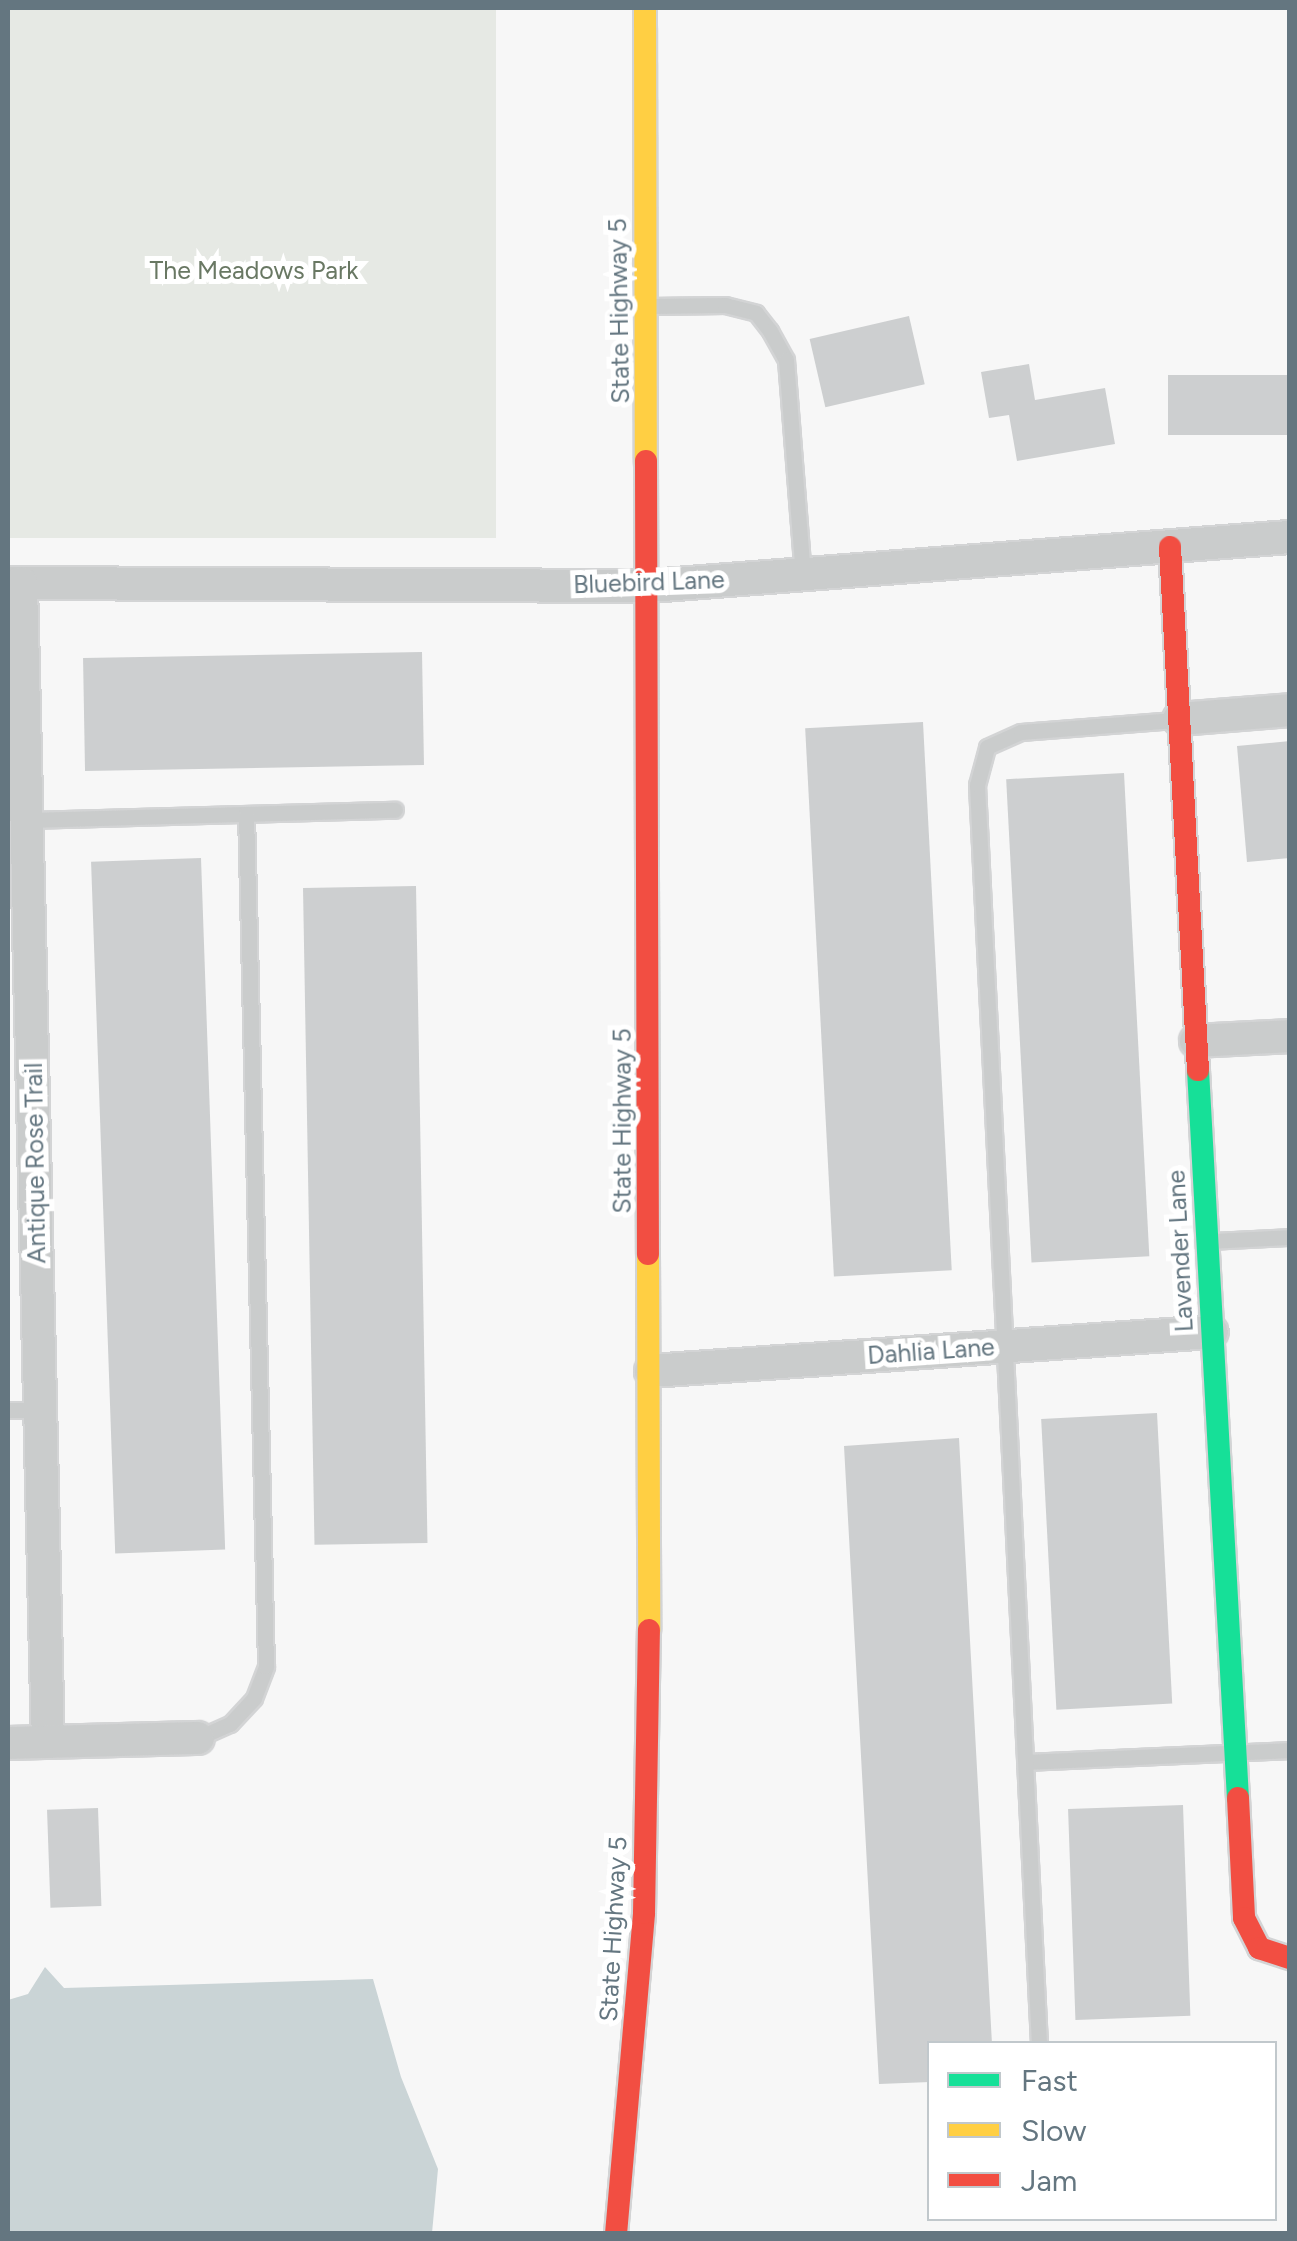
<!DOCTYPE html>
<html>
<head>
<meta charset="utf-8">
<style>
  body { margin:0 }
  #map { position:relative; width:1297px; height:2241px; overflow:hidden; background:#f7f7f7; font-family:Figtree,sans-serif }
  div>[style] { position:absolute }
  .green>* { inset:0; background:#e6e9e4; transform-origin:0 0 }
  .water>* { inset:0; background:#cad4d6 }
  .building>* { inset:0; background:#cdcfd0; transform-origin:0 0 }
  .roads { filter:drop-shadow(2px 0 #d3d4d5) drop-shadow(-2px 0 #d3d4d5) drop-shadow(0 2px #d3d4d5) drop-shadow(0 -2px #d3d4d5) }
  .lane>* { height:15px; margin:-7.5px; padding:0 7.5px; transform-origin:7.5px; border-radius:7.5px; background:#cacccc }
  .street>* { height:32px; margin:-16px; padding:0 16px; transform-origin:16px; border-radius:16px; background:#cacccc }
  .fast>* { height:22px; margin:-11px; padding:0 11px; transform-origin:11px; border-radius:11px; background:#16e098 }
  .slow>* { height:22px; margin:-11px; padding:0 11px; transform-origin:11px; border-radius:11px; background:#ffcf43 }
  .jam>* { height:22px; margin:-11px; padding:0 11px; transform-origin:11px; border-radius:11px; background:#f24e42 }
  span { translate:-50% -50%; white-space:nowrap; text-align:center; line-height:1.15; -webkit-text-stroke:10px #fff; paint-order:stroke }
  .park-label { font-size:25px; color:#697863 }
  .street-label { font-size:25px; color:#647680 }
  .frame { position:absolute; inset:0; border:10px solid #647680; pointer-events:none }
  .legend { position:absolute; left:927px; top:2041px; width:350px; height:180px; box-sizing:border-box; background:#fff; border:2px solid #c1c8cc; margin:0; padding:12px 18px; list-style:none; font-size:30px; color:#647680 }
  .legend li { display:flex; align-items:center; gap:20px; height:50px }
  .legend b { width:50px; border:2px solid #c1c8cc }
</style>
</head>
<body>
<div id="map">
  <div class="green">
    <div style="left:8px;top:8px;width:488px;height:530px"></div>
  </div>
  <div class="water">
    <div style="clip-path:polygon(45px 1967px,64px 1988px,373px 1979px,401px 2077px,438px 2169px,432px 2233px,8px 2233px,8px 2000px,28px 1994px)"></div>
  </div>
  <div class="building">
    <div style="left:909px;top:316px;width:70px;height:102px;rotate:77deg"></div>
    <div style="clip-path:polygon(1029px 364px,1035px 400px,1105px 388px,1115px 444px,1017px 461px,1009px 415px,989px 418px,981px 372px)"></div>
    <div style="left:1290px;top:375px;width:60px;height:122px;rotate:90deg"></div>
    <div style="left:422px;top:652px;width:113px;height:339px;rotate:89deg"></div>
    <div style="left:923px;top:722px;width:549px;height:118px;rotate:87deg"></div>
    <div style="clip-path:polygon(1290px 741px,1290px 858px,1247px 862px,1237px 746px)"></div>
    <div style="left:1124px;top:773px;width:484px;height:118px;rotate:87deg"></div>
    <div style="left:201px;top:858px;width:692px;height:110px;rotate:88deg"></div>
    <div style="left:416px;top:886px;width:657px;height:113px;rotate:89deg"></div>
    <div style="left:1157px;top:1413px;width:291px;height:116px;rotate:87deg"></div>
    <div style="clip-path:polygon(959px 1438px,992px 2044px,930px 2044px,930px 2082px,879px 2084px,844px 1446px)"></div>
    <div style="left:1183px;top:1805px;width:211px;height:115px;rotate:88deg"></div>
    <div style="left:98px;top:1808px;width:98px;height:51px;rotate:88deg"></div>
  </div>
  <div class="roads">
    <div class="lane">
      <div style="left:650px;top:306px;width:75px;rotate:-0.8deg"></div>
      <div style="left:725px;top:305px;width:32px;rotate:14deg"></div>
      <div style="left:756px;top:313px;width:23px;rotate:52deg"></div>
      <div style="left:770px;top:331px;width:33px;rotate:61deg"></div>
      <div style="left:786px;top:360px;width:215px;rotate:85.5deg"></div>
      <div style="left:27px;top:820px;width:368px;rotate:-1.6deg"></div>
      <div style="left:1211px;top:1241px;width:79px;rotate:-2.9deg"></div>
      <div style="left:8px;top:1410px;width:32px"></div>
      <div style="left:198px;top:1738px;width:35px;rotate:-24deg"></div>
      <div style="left:230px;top:1724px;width:35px;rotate:-47deg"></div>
      <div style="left:254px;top:1698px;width:34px;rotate:-69deg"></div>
      <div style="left:266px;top:1666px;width:852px;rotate:-91.34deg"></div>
      <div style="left:1027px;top:1762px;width:263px;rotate:-2.6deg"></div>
      <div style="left:1039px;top:2044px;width:1261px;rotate:-92.82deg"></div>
      <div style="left:977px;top:785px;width:39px;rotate:-75deg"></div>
      <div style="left:987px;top:747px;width:37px;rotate:-24deg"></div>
      <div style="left:1021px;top:732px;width:154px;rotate:-4.5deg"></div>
    </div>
    <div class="street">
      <div style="left:8px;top:583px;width:642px;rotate:0.27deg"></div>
      <div style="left:650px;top:586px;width:642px;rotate:-4.38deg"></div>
      <div style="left:21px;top:583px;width:1159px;rotate:88.67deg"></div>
      <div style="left:1179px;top:719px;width:111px;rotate:-4.6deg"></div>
      <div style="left:1196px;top:1041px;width:94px;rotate:-3deg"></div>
      <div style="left:651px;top:1371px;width:562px;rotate:-3.98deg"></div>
      <div style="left:8px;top:1743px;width:190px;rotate:-1.5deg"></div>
    </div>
    <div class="fast">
      <div style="left:1198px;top:1070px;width:729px;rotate:86.86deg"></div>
    </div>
    <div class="slow">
      <div style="left:645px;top:8px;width:453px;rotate:89.9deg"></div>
      <div style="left:648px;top:1254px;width:376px;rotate:89.8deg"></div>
    </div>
    <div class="jam">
      <div style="left:646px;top:461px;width:793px;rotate:89.86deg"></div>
      <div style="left:1170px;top:547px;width:524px;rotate:86.94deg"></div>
      <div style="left:1238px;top:1798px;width:120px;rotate:87.1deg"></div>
      <div style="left:1244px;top:1918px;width:34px;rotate:63deg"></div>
      <div style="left:1259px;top:1948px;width:33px;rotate:18deg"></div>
      <div style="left:616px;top:2234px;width:322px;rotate:-85deg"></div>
      <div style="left:644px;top:1913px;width:283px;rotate:-89deg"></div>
    </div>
  </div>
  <div class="park-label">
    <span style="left:254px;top:270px">The Meadows Park</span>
  </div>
  <div class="street-label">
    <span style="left:619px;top:311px;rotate:-91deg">State Highway 5</span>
    <span style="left:649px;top:582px;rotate:-2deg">Bluebird Lane</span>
    <span style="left:622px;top:1121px;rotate:-90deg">State Highway 5</span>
    <span style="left:35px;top:1163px;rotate:-91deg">Antique Rose Trail</span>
    <span style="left:1180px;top:1251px;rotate:-93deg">Lavender Lane</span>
    <span style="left:931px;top:1351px;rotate:-4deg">Dahlia Lane</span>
    <span style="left:613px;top:1929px;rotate:-87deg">State Highway 5</span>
  </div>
  <div class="frame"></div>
  <ul class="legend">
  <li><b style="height:12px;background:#16e098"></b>Fast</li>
  <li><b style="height:12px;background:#ffcf43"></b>Slow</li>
  <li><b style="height:12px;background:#f24e42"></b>Jam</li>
  </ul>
</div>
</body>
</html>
